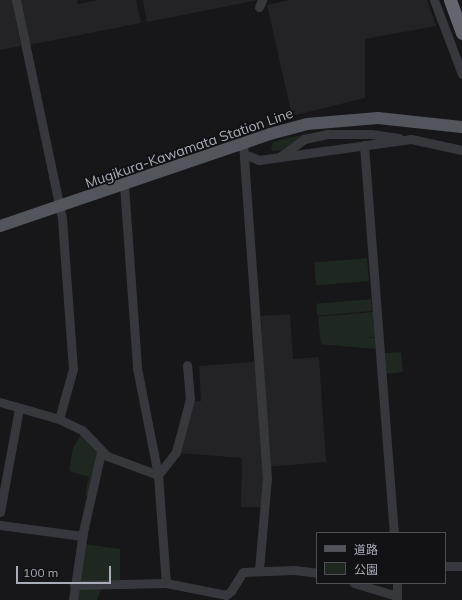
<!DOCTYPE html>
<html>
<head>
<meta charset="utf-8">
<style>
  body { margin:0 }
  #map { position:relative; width:462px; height:600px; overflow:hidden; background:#171619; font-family:Mulish,"Noto Sans JP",sans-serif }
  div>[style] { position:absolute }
  .built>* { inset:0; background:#232226 }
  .green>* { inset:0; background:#1e2720; transform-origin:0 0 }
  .minor>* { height:9px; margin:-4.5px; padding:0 4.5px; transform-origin:4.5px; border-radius:4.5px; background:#37383e }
  .major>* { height:12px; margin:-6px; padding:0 6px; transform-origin:6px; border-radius:6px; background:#53555d }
  .highway>* { height:13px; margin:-6.5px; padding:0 6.5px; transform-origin:6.5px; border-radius:6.5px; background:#63666f }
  span { translate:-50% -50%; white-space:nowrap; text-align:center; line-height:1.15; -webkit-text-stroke:3.5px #121114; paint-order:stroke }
  .street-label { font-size:14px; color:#a8adb9 }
  .legend { position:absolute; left:316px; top:532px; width:130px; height:52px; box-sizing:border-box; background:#121114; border:1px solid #4e4f56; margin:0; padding:5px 7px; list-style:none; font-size:12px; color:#a8adb9 }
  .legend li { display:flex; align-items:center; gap:8px; height:20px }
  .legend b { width:20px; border:1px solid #4e4f56 }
  .scale { position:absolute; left:16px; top:566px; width:95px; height:18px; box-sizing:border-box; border:2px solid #a8adb9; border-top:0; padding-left:5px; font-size:12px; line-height:14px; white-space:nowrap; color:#a8adb9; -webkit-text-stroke:3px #121114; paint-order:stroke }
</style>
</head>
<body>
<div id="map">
  <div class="built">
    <div style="clip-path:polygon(0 0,12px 0,21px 46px,0 50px)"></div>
    <div style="clip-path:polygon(19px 0,77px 0,78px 4px,99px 0,136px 0,141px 23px,29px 45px)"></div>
    <div style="clip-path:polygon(143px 0,258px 0,147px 22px)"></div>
    <div style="clip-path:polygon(290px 0,427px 0,436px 26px,365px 39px,365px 98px,292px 116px,267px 5px)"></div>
    <div style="clip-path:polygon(290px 314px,293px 359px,319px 357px,326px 462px,265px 467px,262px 507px,241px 507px,242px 458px,179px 453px,191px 402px,201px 401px,199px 366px,263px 361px,261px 316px)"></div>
  </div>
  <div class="green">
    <div style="clip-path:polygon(309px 133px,282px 150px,272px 151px,271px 149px,273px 142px)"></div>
    <div style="left:367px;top:258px;width:23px;height:53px;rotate:85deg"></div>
    <div style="left:371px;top:299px;width:12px;height:55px;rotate:85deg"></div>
    <div style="left:373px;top:312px;width:25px;height:55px;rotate:85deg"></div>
    <div style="left:376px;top:338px;width:11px;height:54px;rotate:95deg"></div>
    <div style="clip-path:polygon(401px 352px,403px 372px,384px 374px,385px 353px)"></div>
    <div style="clip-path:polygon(81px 434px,99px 454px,89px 496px,85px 495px,89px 477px,69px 471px,73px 448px)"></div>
    <div style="clip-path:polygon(84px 544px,120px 549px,120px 580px,81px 582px,78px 579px)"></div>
    <div style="clip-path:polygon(102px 587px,97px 600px,77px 600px,78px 588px)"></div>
  </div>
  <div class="minor">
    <div style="left:16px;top:0;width:224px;rotate:78.1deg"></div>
    <div style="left:62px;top:219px;width:150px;rotate:85.8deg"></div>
    <div style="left:73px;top:369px;width:52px;rotate:105.6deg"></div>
    <div style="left:434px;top:0;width:79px;rotate:69.3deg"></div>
    <div style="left:259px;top:7px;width:8px;rotate:-67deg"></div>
    <div style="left:243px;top:144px;width:335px;rotate:85.9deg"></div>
    <div style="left:267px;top:478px;width:92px;rotate:95deg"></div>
    <div style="left:364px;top:145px;width:389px;rotate:85.6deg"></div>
    <div style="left:244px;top:154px;width:16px;rotate:22deg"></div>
    <div style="left:259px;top:160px;width:153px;rotate:-7.9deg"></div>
    <div style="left:411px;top:139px;width:52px;rotate:12.2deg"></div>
    <div style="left:281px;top:156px;width:29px;rotate:-36deg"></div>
    <div style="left:304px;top:139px;width:24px;rotate:-12deg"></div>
    <div style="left:327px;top:134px;width:44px"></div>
    <div style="left:371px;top:134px;width:28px;rotate:8deg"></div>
    <div style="left:124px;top:185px;width:183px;rotate:85.9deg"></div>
    <div style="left:137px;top:368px;width:109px;rotate:78.9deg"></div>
    <div style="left:158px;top:475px;width:108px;rotate:85.8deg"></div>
    <div style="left:0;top:402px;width:61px;rotate:16.1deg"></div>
    <div style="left:59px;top:419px;width:25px;rotate:26deg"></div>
    <div style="left:82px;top:430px;width:36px;rotate:46deg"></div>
    <div style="left:107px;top:456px;width:54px;rotate:20.4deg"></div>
    <div style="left:158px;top:475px;width:29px;rotate:-52deg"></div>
    <div style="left:176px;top:452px;width:55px;rotate:-75.2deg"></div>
    <div style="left:190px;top:399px;width:34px;rotate:-95deg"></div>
    <div style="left:0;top:512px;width:106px;rotate:-79.6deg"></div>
    <div style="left:0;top:525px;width:83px;rotate:7.6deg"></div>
    <div style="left:445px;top:566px;width:17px"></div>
    <div style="left:354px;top:583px;width:45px;rotate:16.8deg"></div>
    <div style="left:74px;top:585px;width:92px;rotate:-1.2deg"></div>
    <div style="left:166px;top:583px;width:61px;rotate:11.3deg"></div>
    <div style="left:226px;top:595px;width:6px;rotate:-39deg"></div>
    <div style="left:231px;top:591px;width:22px;rotate:-58deg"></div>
    <div style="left:243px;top:572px;width:51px;rotate:-2.2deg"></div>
    <div style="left:294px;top:570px;width:23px;rotate:7deg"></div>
    <div style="left:73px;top:600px;width:69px;rotate:-81.6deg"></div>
    <div style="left:83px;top:532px;width:82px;rotate:-77.3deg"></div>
    <div style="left:397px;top:600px;width:17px;rotate:-90deg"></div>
  </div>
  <div class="major">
    <div style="left:0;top:226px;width:285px;rotate:-18.8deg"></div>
    <div style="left:270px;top:134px;width:38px;rotate:-15deg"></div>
    <div style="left:307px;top:124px;width:71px;rotate:-4.8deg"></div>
    <div style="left:378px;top:118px;width:84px;rotate:6.1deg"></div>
  </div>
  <div class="highway">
    <div style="left:450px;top:0;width:35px;rotate:70deg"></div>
  </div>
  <div class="street-label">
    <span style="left:189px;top:148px;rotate:-19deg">Mugikura-Kawamata Station Line</span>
  </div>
  <ul class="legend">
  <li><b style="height:5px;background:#53555d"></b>道路</li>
  <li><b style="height:11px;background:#1e2720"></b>公園</li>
  </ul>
  <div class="scale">100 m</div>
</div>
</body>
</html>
